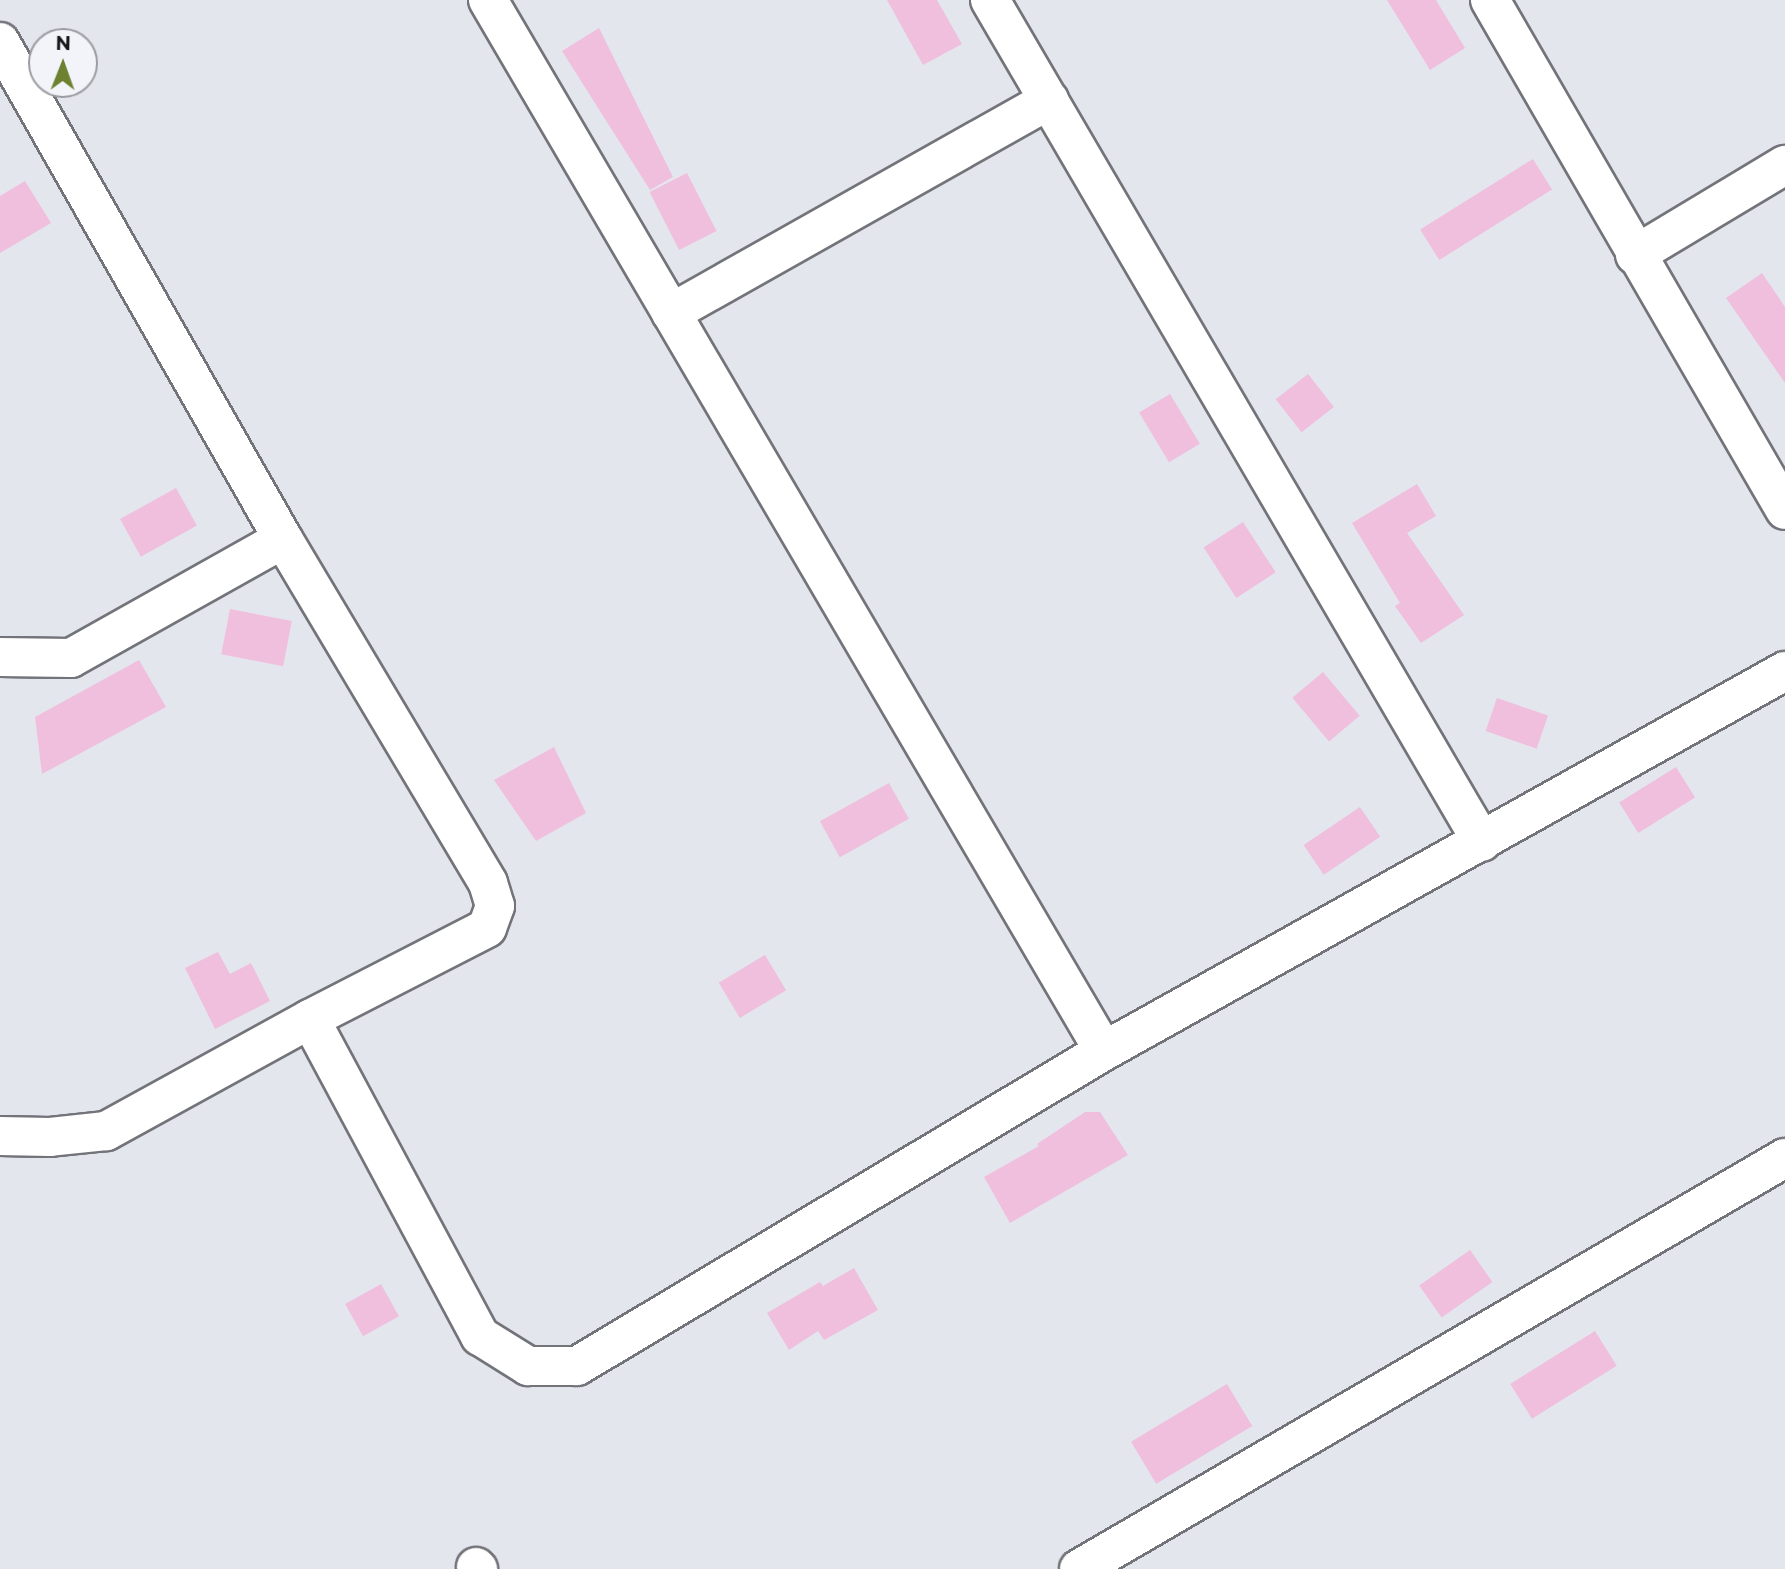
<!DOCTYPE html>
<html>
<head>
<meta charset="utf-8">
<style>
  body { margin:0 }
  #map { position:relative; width:1785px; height:1569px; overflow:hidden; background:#e4e6ed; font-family:Montserrat,sans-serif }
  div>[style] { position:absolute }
  .building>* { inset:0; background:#efbfdd; transform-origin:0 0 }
  .roads { filter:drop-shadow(2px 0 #73747a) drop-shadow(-2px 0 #73747a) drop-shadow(0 2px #73747a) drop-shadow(0 -2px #73747a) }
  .minor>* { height:38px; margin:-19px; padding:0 19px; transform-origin:19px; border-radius:19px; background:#fff }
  span { translate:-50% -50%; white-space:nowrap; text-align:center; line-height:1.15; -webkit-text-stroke:7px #f2f4fa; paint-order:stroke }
  .north { position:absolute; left:28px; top:28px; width:70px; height:70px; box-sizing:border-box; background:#f2f4fa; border:2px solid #9b9ca1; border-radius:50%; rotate:1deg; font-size:19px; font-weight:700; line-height:28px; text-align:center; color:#19191c }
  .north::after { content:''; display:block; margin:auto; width:24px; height:32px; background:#6d8131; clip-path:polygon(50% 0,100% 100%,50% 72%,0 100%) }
</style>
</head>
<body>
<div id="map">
  <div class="building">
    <div style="clip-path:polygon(887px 0,937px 0,962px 44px,923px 65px)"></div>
    <div style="clip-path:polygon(1387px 0,1436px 0,1465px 48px,1430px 70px)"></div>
    <div style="clip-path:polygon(599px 28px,673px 177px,650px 190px,562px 51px)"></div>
    <div style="left:1533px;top:159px;width:36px;height:133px;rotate:58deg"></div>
    <div style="left:687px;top:173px;width:65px;height:42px;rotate:63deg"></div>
    <div style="clip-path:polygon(25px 181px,51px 223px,0 253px,0 196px)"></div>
    <div style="clip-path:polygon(1762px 273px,1785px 307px,1785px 383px,1726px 298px)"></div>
    <div style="left:1308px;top:374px;width:42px;height:41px;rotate:52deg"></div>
    <div style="left:1170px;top:394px;width:58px;height:36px;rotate:59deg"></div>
    <div style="clip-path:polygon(1417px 484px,1436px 516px,1407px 533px,1464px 615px,1421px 643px,1395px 606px,1400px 603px,1352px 523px)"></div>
    <div style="left:176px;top:488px;width:43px;height:64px;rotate:61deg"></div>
    <div style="left:1243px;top:522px;width:60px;height:47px;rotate:57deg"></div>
    <div style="left:230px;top:609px;width:63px;height:46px;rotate:11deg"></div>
    <div style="clip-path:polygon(139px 660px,166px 707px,42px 774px,35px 717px)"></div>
    <div style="left:1323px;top:672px;width:57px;height:40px;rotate:50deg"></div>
    <div style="left:1497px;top:698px;width:54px;height:35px;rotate:19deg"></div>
    <div style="clip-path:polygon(554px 747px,586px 813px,536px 841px,494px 780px)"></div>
    <div style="left:1676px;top:767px;width:36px;height:67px;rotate:58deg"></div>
    <div style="left:889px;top:783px;width:41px;height:79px;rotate:61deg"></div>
    <div style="left:1360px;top:807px;width:36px;height:68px;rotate:56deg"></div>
    <div style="clip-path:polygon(218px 952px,230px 974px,251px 963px,270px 1001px,215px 1029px,185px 968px)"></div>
    <div style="left:765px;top:955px;width:41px;height:54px;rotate:59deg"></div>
    <div style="clip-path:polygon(1085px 1112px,1100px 1112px,1128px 1155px,1010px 1223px,984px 1177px,1039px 1146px,1037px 1144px)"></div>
    <div style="left:1470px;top:1250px;width:39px;height:62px;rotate:55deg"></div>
    <div style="clip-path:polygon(854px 1268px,878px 1310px,824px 1340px,818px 1331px,789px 1350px,767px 1313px,820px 1282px,823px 1286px)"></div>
    <div style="left:381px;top:1284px;width:37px;height:41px;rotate:61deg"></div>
    <div style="left:1595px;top:1331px;width:41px;height:100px;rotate:58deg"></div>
    <div style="left:1227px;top:1384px;width:49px;height:112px;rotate:59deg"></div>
  </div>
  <div class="roads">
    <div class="minor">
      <div style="left:488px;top:0;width:1218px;rotate:59.63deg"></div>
      <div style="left:990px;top:0;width:975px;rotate:59.7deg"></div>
      <div style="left:1490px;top:0;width:589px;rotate:59.95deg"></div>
      <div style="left:0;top:42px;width:572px;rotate:60.34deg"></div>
      <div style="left:283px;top:539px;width:400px;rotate:59.2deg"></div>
      <div style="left:488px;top:883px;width:24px;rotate:73deg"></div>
      <div style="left:495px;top:906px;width:23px;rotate:110deg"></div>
      <div style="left:487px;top:928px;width:199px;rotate:152.8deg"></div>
      <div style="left:310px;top:1019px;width:233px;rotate:151.2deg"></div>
      <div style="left:106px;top:1131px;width:56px;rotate:173.9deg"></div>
      <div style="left:50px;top:1137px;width:50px;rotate:-178.9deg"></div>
      <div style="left:1635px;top:255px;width:175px;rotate:-31deg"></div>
      <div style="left:671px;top:313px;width:434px;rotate:-29.4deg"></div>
      <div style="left:0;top:657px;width:71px;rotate:0.8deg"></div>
      <div style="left:71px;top:658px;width:243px;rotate:-29.3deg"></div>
      <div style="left:310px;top:1019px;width:360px;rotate:61.8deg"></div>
      <div style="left:480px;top:1336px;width:57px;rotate:32deg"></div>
      <div style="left:528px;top:1366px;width:49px"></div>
      <div style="left:577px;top:1366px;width:614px;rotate:-30.87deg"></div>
      <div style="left:1104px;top:1051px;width:780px;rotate:-29.16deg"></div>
      <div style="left:476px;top:1567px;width:3px;rotate:45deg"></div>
      <div style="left:1079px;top:1569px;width:817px;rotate:-30.21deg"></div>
    </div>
  </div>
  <div class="north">N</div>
</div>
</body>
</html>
